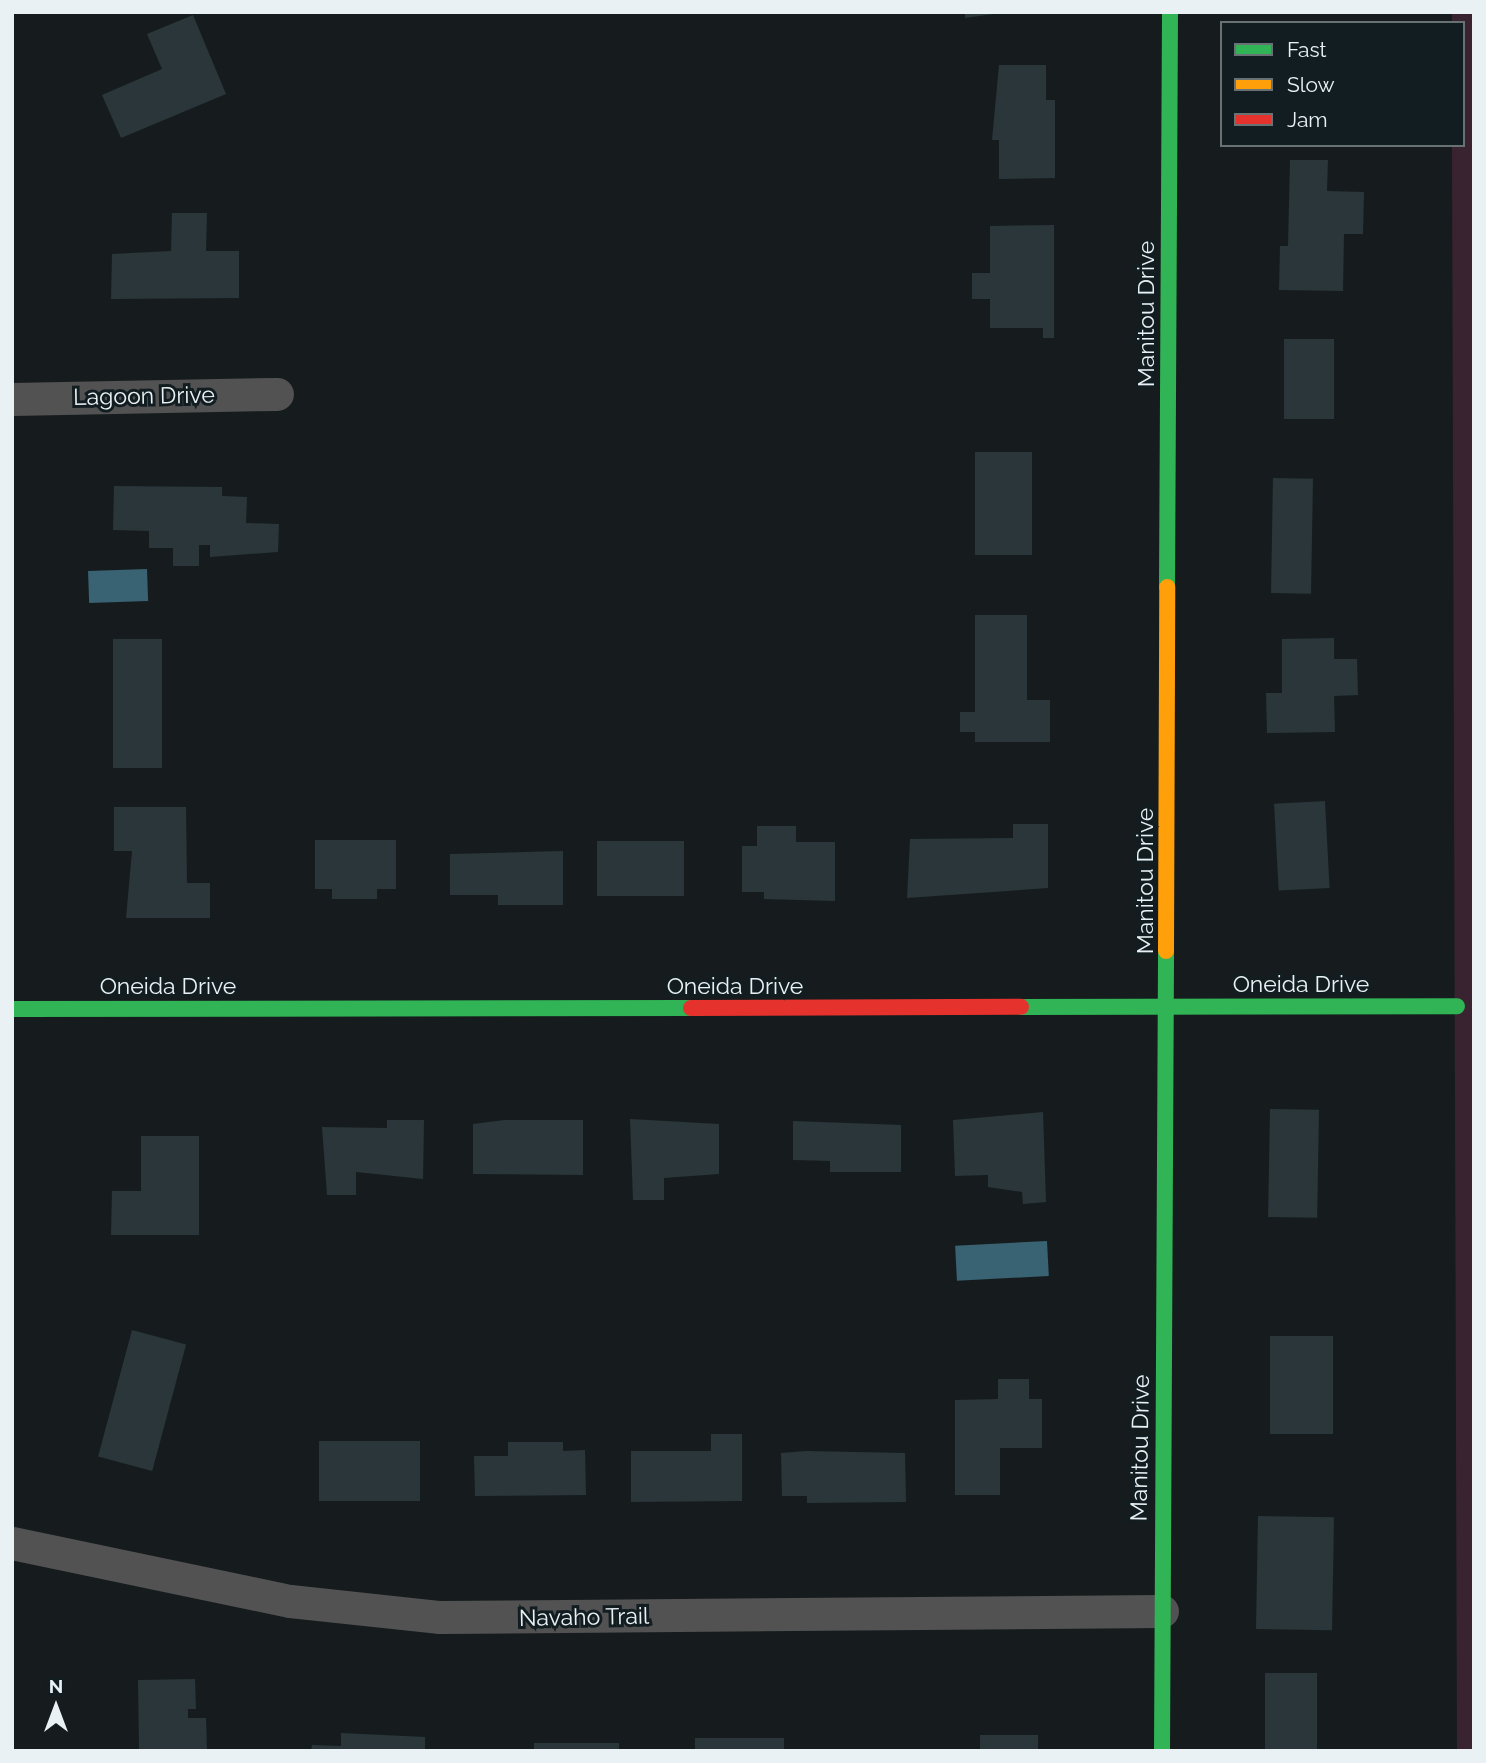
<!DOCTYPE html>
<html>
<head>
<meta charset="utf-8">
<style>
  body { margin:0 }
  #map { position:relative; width:1486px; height:1763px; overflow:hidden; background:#161c1e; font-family:Raleway,sans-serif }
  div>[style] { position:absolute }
  .green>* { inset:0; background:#3a2330 }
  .water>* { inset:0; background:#396272; transform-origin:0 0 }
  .building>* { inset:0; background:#2a363a; transform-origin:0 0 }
  .street>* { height:33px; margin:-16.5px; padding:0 16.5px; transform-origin:16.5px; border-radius:16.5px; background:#525253 }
  .fast>* { height:16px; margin:-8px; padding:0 8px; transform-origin:8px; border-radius:8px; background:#30b455 }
  .slow>* { height:16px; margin:-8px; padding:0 8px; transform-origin:8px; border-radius:8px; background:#ff9f0a }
  .jam>* { height:16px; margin:-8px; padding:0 8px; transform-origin:8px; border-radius:8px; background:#e5322d }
  span { translate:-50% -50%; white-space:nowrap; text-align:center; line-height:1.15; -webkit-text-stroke:6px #121d21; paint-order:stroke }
  .street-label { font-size:23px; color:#eaf1f4 }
  .frame { position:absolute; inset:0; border:14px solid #eaf1f4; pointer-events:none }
  .legend { position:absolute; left:1220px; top:21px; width:245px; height:126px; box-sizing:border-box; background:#121d21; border:2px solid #687275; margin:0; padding:9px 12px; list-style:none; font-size:21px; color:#eaf1f4 }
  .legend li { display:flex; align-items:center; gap:14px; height:35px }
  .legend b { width:35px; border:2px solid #687275 }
  .north { position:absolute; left:21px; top:1672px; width:70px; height:70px; -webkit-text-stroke:5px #121d21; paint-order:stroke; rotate:0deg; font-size:19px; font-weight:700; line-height:28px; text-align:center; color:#eaf1f4 }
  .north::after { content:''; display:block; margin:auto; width:24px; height:32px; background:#eaf1f4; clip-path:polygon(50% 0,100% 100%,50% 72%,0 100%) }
</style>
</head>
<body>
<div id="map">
  <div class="green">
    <div style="clip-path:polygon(1452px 12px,1474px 12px,1474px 1751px,1457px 1751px,1452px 145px,1463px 145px,1463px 23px,1452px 23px)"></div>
  </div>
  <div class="water">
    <div style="left:147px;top:569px;width:32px;height:59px;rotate:88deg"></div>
    <div style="left:1047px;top:1241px;width:35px;height:92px;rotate:87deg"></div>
  </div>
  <div class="building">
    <div style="clip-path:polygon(965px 12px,993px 12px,993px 14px,965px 18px)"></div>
    <div style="clip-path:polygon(193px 15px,226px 94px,121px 138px,102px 95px,162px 69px,147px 34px)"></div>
    <div style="clip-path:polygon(999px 65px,1046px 65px,1046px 100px,1055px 100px,1055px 178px,999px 179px,999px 140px,992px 140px)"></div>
    <div style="clip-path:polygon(1290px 160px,1328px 160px,1327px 191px,1364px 192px,1363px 234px,1344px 234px,1343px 291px,1279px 290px,1280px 246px,1288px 246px)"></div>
    <div style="clip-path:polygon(172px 213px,207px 213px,206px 251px,239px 251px,239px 298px,111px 299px,112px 254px,171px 251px)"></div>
    <div style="clip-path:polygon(1054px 225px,1054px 338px,1043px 338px,1043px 328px,990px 328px,990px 299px,972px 299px,972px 273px,990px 273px,990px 226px)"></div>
    <div style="left:1284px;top:339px;width:50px;height:80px"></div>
    <div style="left:975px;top:452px;width:57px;height:103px"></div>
    <div style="left:1273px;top:478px;width:40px;height:115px;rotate:1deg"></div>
    <div style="clip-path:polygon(114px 486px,222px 487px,222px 496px,247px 497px,246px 523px,279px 524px,278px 552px,210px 557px,210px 545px,199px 545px,199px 566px,173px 566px,173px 548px,149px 548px,149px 531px,113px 530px)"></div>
    <div style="clip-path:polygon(975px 615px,1027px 615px,1027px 700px,1050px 700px,1050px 742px,975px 742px,975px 732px,960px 732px,960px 712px,975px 712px)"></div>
    <div style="clip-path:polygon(1334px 638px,1334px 659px,1357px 659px,1358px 695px,1334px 696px,1335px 732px,1267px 733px,1266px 693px,1282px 693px,1282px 639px)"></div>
    <div style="left:113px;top:639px;width:49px;height:129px"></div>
    <div style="left:1325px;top:801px;width:87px;height:51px;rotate:87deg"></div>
    <div style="clip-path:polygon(114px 807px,186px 807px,187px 883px,210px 883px,210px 918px,126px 918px,132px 851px,114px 851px)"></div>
    <div style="clip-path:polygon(1013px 824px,1048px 824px,1048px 888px,907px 898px,910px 839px,1013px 838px)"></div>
    <div style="clip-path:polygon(757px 826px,796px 826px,796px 842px,835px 842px,835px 901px,764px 899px,764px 892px,742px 892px,742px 846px,757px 846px)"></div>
    <div style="clip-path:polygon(315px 840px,396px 840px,396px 889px,377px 889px,377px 899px,332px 899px,332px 889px,315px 889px)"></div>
    <div style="left:684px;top:841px;width:55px;height:87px;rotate:90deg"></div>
    <div style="clip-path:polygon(563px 851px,563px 905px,498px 905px,498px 895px,450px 895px,450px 854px)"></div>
    <div style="left:1270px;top:1109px;width:49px;height:108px;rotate:1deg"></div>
    <div style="clip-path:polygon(1043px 1112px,1046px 1202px,1023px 1204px,1022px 1192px,988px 1187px,988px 1175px,955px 1176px,953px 1120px)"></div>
    <div style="clip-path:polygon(630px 1119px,719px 1124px,719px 1174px,664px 1178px,664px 1200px,633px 1200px)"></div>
    <div style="clip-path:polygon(387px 1120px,424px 1120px,423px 1179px,356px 1172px,356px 1195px,327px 1195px,322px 1127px,387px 1128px)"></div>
    <div style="clip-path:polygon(504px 1120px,583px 1120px,583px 1175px,473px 1174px,473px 1124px)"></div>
    <div style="clip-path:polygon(793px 1121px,901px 1125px,901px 1172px,830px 1172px,830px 1161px,793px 1160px)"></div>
    <div style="clip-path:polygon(141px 1136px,199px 1136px,199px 1235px,111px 1235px,112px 1191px,141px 1191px)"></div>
    <div style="left:132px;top:1330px;width:56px;height:131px;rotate:15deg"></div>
    <div style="left:1270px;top:1336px;width:63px;height:98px"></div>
    <div style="clip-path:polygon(998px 1379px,1029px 1379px,1029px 1399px,1042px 1399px,1042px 1448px,1000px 1448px,1000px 1495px,955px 1495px,955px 1400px,998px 1399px)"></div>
    <div style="clip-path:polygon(711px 1434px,742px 1434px,742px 1501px,631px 1502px,631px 1451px,711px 1451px)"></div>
    <div style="left:420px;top:1441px;width:60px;height:101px;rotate:90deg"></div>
    <div style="clip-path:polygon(508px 1442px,563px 1442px,563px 1451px,585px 1450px,586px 1495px,475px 1496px,474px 1456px,508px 1456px)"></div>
    <div style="clip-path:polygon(806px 1451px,905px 1453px,906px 1502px,807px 1503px,807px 1496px,782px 1496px,781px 1453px)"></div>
    <div style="left:1258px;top:1516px;width:76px;height:113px;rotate:1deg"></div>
    <div style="left:1265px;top:1673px;width:52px;height:78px"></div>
    <div style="clip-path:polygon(195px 1679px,196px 1709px,188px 1709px,188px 1718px,206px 1718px,207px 1750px,139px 1751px,138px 1680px)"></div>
    <div style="clip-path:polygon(341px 1733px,425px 1737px,425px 1751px,311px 1751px,312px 1745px,341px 1746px)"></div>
    <div style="left:980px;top:1735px;width:58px;height:16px"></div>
    <div style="left:784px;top:1738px;width:13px;height:89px;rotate:90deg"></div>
    <div style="left:619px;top:1743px;width:8px;height:85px;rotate:90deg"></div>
  </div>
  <div class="street">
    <div style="left:12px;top:399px;width:265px;rotate:-1.1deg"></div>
    <div style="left:12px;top:1543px;width:284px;rotate:11.8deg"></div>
    <div style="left:290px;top:1601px;width:151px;rotate:6.1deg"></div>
    <div style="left:440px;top:1617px;width:722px;rotate:-0.48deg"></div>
  </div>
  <div class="fast">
    <div style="left:1167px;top:587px;width:575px;rotate:-89.7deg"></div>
    <div style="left:1021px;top:1007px;width:436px;rotate:-0.1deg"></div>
    <div style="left:12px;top:1009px;width:679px;rotate:-0.08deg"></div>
    <div style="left:1162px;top:1751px;width:800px;rotate:-89.71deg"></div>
  </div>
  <div class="slow">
    <div style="left:1166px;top:951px;width:364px;rotate:-89.8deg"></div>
  </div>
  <div class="jam">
    <div style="left:691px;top:1008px;width:330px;rotate:-0.2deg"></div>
  </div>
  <div class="street-label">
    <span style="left:1146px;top:314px;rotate:-90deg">Manitou Drive</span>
    <span style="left:144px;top:396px;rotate:-1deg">Lagoon Drive</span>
    <span style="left:1145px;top:881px;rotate:-90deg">Manitou Drive</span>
    <span style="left:1301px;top:984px">Oneida Drive</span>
    <span style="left:168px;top:986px">Oneida Drive</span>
    <span style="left:735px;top:986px">Oneida Drive</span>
    <span style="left:1140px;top:1448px;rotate:-89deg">Manitou Drive</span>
    <span style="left:584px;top:1617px;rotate:-1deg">Navaho Trail</span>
  </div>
  <div class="frame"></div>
  <ul class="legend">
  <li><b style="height:9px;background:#30b455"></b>Fast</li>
  <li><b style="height:9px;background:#ff9f0a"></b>Slow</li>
  <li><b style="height:9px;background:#e5322d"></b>Jam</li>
  </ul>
  <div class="north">N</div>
</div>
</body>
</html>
